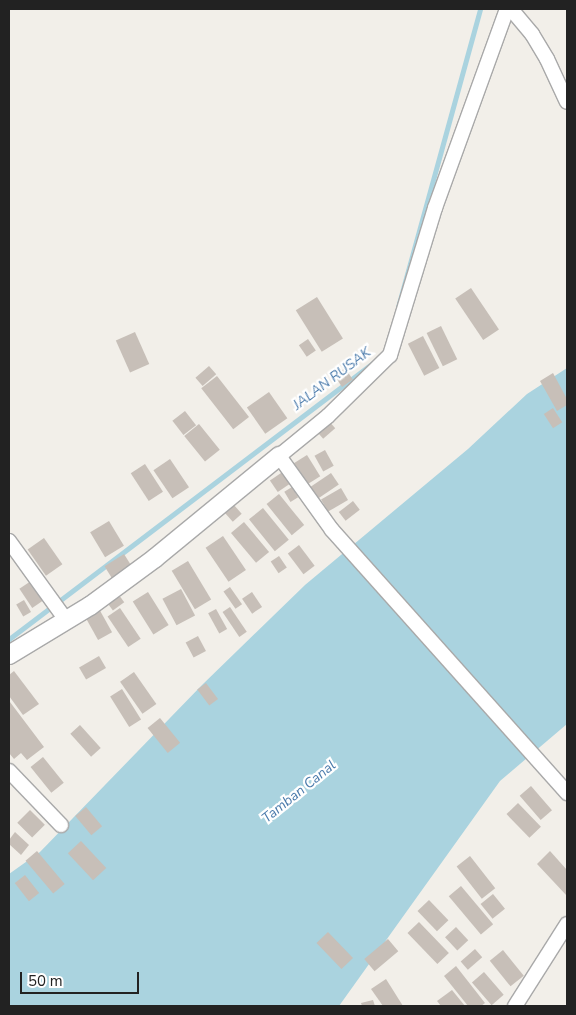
<!DOCTYPE html>
<html>
<head>
<meta charset="utf-8">
<style>
  body { margin:0 }
  #map { position:relative; width:576px; height:1015px; overflow:hidden; background:#f2efe9; font-family:"Nunito Sans",sans-serif }
  div>[style] { position:absolute }
  .water>* { inset:0; background:#aad3df }
  .stream>* { height:5px; margin:-2.5px; padding:0 2.5px; transform-origin:2.5px; border-radius:2.5px; background:#aad3df }
  .building>* { inset:0; background:#c7bfb8; transform-origin:0 0 }
  .roads { filter:drop-shadow(1px 0 #a9a9a9) drop-shadow(-1px 0 #a9a9a9) drop-shadow(0 1px #a9a9a9) drop-shadow(0 -1px #a9a9a9) }
  .minor>* { height:14px; margin:-7px; padding:0 7px; transform-origin:7px; border-radius:7px; background:#fff }
  .tertiary>* { height:18px; margin:-9px; padding:0 9px; transform-origin:9px; border-radius:9px; background:#fff }
  span { translate:-50% -50%; white-space:nowrap; text-align:center; line-height:1.15; -webkit-text-stroke:4.5px #fff; paint-order:stroke }
  .water-label { font-size:14px; color:#4a7aab; font-style:italic }
  .frame { position:absolute; inset:0; border:10px solid #222; pointer-events:none }
  .scale { position:absolute; left:20px; top:972px; width:119px; height:22px; box-sizing:border-box; border:2px solid #222; border-top:0; padding-left:6px; font-size:15px; line-height:18px; white-space:nowrap; color:#222; -webkit-text-stroke:4px #fff; paint-order:stroke }
</style>
</head>
<body>
<div id="map">
  <div class="water">
    <div style="clip-path:polygon(567px 368px,567px 724px,500px 781px,339px 1006px,9px 1006px,9px 874px,40px 852px,202px 685px,305px 585px,468px 449px,527px 394px)"></div>
  </div>
  <div class="stream">
    <div style="left:398px;top:307px;width:309px;rotate:-74.6deg"></div>
    <div style="left:9px;top:639px;width:462px;rotate:-37.2deg"></div>
  </div>
  <div class="building">
    <div style="left:471px;top:288px;width:50px;height:19px;rotate:56deg"></div>
    <div style="left:317px;top:297px;width:49px;height:25px;rotate:58deg"></div>
    <div style="left:441px;top:326px;width:37px;height:16px;rotate:64deg"></div>
    <div style="left:135px;top:332px;width:35px;height:21px;rotate:66deg"></div>
    <div style="left:423px;top:336px;width:36px;height:17px;rotate:63deg"></div>
    <div style="left:308px;top:339px;width:14px;height:11px;rotate:56deg"></div>
    <div style="left:209px;top:366px;width:11px;height:18px;rotate:49deg"></div>
    <div style="left:345px;top:368px;width:14px;height:13px;rotate:56deg"></div>
    <div style="clip-path:polygon(553px 373px,567px 399px,567px 405px,557px 411px,540px 381px)"></div>
    <div style="left:217px;top:376px;width:52px;height:20px;rotate:52deg"></div>
    <div style="left:269px;top:392px;width:32px;height:27px;rotate:55deg"></div>
    <div style="left:553px;top:408px;width:17px;height:11px;rotate:57deg"></div>
    <div style="left:185px;top:411px;width:18px;height:16px;rotate:52deg"></div>
    <div style="left:328px;top:420px;width:11px;height:16px;rotate:49deg"></div>
    <div style="left:199px;top:424px;width:33px;height:19px;rotate:51deg"></div>
    <div style="left:325px;top:450px;width:18px;height:12px;rotate:61deg"></div>
    <div style="left:307px;top:455px;width:25px;height:16px;rotate:58deg"></div>
    <div style="left:170px;top:459px;width:34px;height:20px;rotate:56deg"></div>
    <div style="left:145px;top:464px;width:33px;height:17px;rotate:57deg"></div>
    <div style="left:284px;top:471px;width:14px;height:17px;rotate:56deg"></div>
    <div style="left:331px;top:473px;width:14px;height:25px;rotate:56deg"></div>
    <div style="left:292px;top:487px;width:12px;height:9px;rotate:59deg"></div>
    <div style="left:341px;top:488px;width:14px;height:23px;rotate:60deg"></div>
    <div style="left:279px;top:494px;width:40px;height:16px;rotate:51deg"></div>
    <div style="left:353px;top:501px;width:11px;height:18px;rotate:52deg"></div>
    <div style="left:233px;top:504px;width:13px;height:12px;rotate:48deg"></div>
    <div style="left:263px;top:508px;width:41px;height:18px;rotate:51deg"></div>
    <div style="left:109px;top:521px;width:29px;height:22px;rotate:59deg"></div>
    <div style="left:244px;top:522px;width:39px;height:17px;rotate:50deg"></div>
    <div style="left:223px;top:536px;width:41px;height:21px;rotate:56deg"></div>
    <div style="left:44px;top:538px;width:32px;height:20px;rotate:55deg"></div>
    <div style="left:299px;top:545px;width:26px;height:14px;rotate:53deg"></div>
    <div style="left:124px;top:554px;width:15px;height:23px;rotate:58deg"></div>
    <div style="left:279px;top:556px;width:14px;height:10px;rotate:56deg"></div>
    <div style="left:188px;top:561px;width:45px;height:19px;rotate:59deg"></div>
    <div style="left:31px;top:581px;width:23px;height:14px;rotate:56deg"></div>
    <div style="left:230px;top:587px;width:21px;height:8px;rotate:55deg"></div>
    <div style="left:181px;top:589px;width:30px;height:21px;rotate:62deg"></div>
    <div style="left:116px;top:591px;width:14px;height:14px;rotate:54deg"></div>
    <div style="left:148px;top:592px;width:39px;height:18px;rotate:58deg"></div>
    <div style="left:252px;top:592px;width:18px;height:12px;rotate:56deg"></div>
    <div style="left:24px;top:600px;width:14px;height:9px;rotate:60deg"></div>
    <div style="left:98px;top:607px;width:29px;height:16px;rotate:61deg"></div>
    <div style="left:230px;top:607px;width:30px;height:9px;rotate:56deg"></div>
    <div style="left:120px;top:608px;width:37px;height:15px;rotate:56deg"></div>
    <div style="left:216px;top:609px;width:23px;height:9px;rotate:61deg"></div>
    <div style="left:198px;top:636px;width:17px;height:14px;rotate:62deg"></div>
    <div style="left:99px;top:656px;width:14px;height:23px;rotate:60deg"></div>
    <div style="clip-path:polygon(14px 671px,39px 704px,23px 715px,9px 696px,9px 675px)"></div>
    <div style="left:134px;top:672px;width:39px;height:17px;rotate:55deg"></div>
    <div style="left:206px;top:683px;width:20px;height:11px;rotate:53deg"></div>
    <div style="left:122px;top:689px;width:36px;height:14px;rotate:58deg"></div>
    <div style="clip-path:polygon(10px 702px,44px 747px,27px 760px,21px 753px,14px 759px,9px 753px)"></div>
    <div style="left:160px;top:718px;width:32px;height:16px;rotate:51deg"></div>
    <div style="left:80px;top:725px;width:31px;height:13px;rotate:48deg"></div>
    <div style="left:43px;top:757px;width:33px;height:16px;rotate:51deg"></div>
    <div style="left:531px;top:786px;width:32px;height:15px;rotate:49deg"></div>
    <div style="left:518px;top:803px;width:33px;height:16px;rotate:46deg"></div>
    <div style="left:86px;top:807px;width:25px;height:14px;rotate:50deg"></div>
    <div style="left:30px;top:810px;width:21px;height:18px;rotate:45deg"></div>
    <div style="clip-path:polygon(15px 832px,29px 845px,21px 855px,9px 844px,9px 840px)"></div>
    <div style="left:81px;top:841px;width:37px;height:18px;rotate:47deg"></div>
    <div style="left:37px;top:851px;width:43px;height:15px;rotate:50deg"></div>
    <div style="clip-path:polygon(550px 851px,567px 870px,567px 896px,537px 864px)"></div>
    <div style="left:470px;top:856px;width:41px;height:17px;rotate:52deg"></div>
    <div style="left:25px;top:875px;width:23px;height:13px;rotate:52deg"></div>
    <div style="left:461px;top:886px;width:50px;height:16px;rotate:50deg"></div>
    <div style="left:493px;top:894px;width:19px;height:16px;rotate:51deg"></div>
    <div style="left:429px;top:900px;width:28px;height:16px;rotate:46deg"></div>
    <div style="left:419px;top:922px;width:43px;height:16px;rotate:46deg"></div>
    <div style="left:456px;top:927px;width:18px;height:15px;rotate:47deg"></div>
    <div style="left:328px;top:932px;width:36px;height:16px;rotate:46deg"></div>
    <div style="left:388px;top:939px;width:16px;height:31px;rotate:50deg"></div>
    <div style="left:475px;top:949px;width:11px;height:19px;rotate:49deg"></div>
    <div style="left:503px;top:950px;width:33px;height:17px;rotate:51deg"></div>
    <div style="clip-path:polygon(456px 966px,485px 1003px,481px 1006px,468px 1006px,444px 976px)"></div>
    <div style="left:484px;top:972px;width:30px;height:16px;rotate:49deg"></div>
    <div style="clip-path:polygon(386px 979px,403px 1006px,383px 1006px,371px 989px)"></div>
    <div style="clip-path:polygon(452px 990px,465px 1006px,441px 1006px,437px 1001px)"></div>
    <div style="clip-path:polygon(373px 1000px,375px 1006px,362px 1006px,361px 1003px)"></div>
  </div>
  <div class="roads">
    <div class="minor">
      <div style="left:507px;top:9px;width:212px;rotate:109.9deg"></div>
      <div style="left:435px;top:208px;width:154px;rotate:107deg"></div>
      <div style="left:390px;top:355px;width:87px;rotate:135.5deg"></div>
      <div style="left:328px;top:416px;width:63px;rotate:140.8deg"></div>
      <div style="left:279px;top:456px;width:91px;rotate:54.4deg"></div>
      <div style="left:332px;top:530px;width:353px;rotate:48.2deg"></div>
      <div style="left:511px;top:9px;width:33px;rotate:50deg"></div>
      <div style="left:532px;top:34px;width:29px;rotate:59deg"></div>
      <div style="left:547px;top:59px;width:47px;rotate:65.1deg"></div>
      <div style="left:9px;top:541px;width:97px;rotate:54.2deg"></div>
      <div style="left:9px;top:771px;width:75px;rotate:46.1deg"></div>
      <div style="left:515px;top:1006px;width:97px;rotate:-57.6deg"></div>
    </div>
    <div class="tertiary">
      <div style="left:9px;top:655px;width:95px;rotate:-31.2deg"></div>
      <div style="left:90px;top:606px;width:81px;rotate:-36.4deg"></div>
      <div style="left:155px;top:558px;width:161px;rotate:-39.4deg"></div>
    </div>
  </div>
  <div class="water-label">
    <span style="left:332px;top:379px;rotate:-37deg">JALAN RUSAK</span>
    <span style="left:299px;top:792px;rotate:-39deg">Tamban Canal</span>
  </div>
  <div class="frame"></div>
  <div class="scale">50 m</div>
</div>
</body>
</html>
